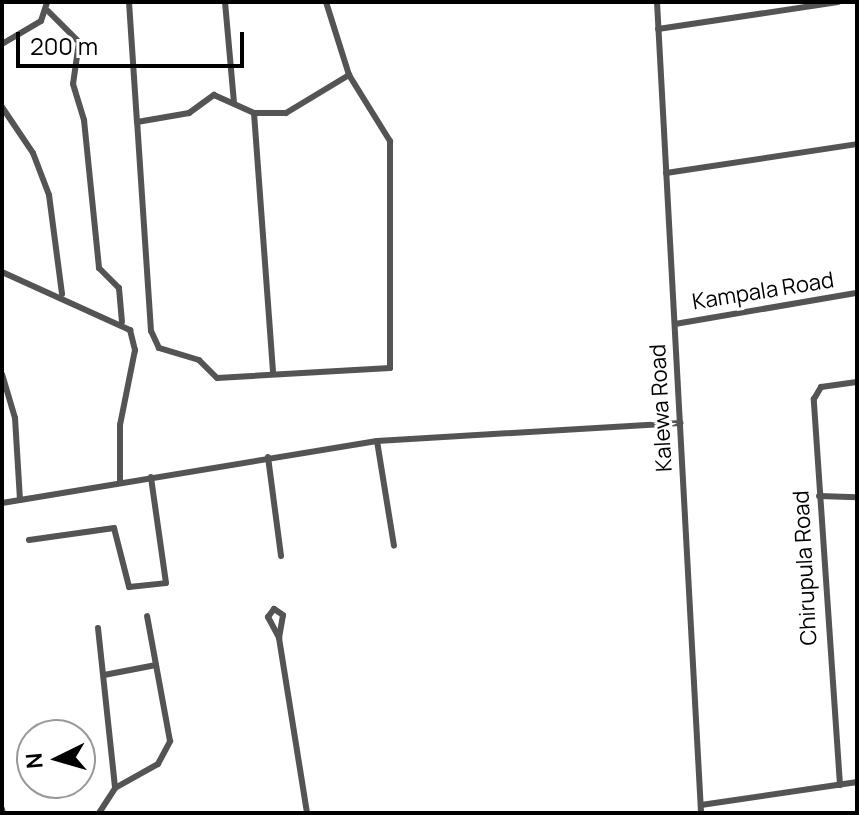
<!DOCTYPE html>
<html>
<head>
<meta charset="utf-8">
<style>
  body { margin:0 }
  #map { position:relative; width:859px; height:815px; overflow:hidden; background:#fff; font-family:Manrope,sans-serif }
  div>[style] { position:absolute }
  .minor>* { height:6px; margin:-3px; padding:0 3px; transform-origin:3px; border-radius:3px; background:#545454 }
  span { translate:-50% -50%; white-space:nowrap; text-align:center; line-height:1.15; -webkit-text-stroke:6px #fff; paint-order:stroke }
  .street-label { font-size:22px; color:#000 }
  .frame { position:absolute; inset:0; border:4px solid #000; pointer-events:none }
  .north { position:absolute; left:16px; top:719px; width:80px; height:80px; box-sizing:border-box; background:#fff; border:2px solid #999; border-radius:50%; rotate:265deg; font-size:22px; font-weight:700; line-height:32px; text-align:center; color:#000 }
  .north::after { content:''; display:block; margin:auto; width:28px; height:36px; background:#000; clip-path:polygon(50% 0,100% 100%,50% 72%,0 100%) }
  .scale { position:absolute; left:16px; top:32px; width:228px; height:36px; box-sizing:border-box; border:4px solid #000; border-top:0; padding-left:10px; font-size:24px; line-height:28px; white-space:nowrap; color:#000; -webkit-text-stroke:6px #fff; paint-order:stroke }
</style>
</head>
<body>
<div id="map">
  <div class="minor">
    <div style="left:129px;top:2px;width:120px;rotate:86.2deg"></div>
    <div style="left:225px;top:2px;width:100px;rotate:84.9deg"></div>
    <div style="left:326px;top:2px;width:77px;rotate:72.5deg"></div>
    <div style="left:349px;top:75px;width:78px;rotate:58.2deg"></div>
    <div style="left:390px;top:141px;width:227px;rotate:90deg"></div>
    <div style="left:390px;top:368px;width:173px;rotate:176.7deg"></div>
    <div style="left:217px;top:378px;width:25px;rotate:-135deg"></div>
    <div style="left:199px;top:360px;width:42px;rotate:-163.3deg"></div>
    <div style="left:159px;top:348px;width:19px;rotate:-115deg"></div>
    <div style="left:151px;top:331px;width:209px;rotate:-93.8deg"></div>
    <div style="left:137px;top:122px;width:53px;rotate:-9.8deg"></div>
    <div style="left:189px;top:113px;width:31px;rotate:-36deg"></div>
    <div style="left:214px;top:95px;width:44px;rotate:24.2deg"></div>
    <div style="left:254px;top:113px;width:32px"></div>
    <div style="left:286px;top:113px;width:74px;rotate:-31.1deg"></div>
    <div style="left:657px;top:2px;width:812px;rotate:86.89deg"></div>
    <div style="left:48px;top:11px;width:44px;rotate:45deg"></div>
    <div style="left:79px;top:42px;width:42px;rotate:98.1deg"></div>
    <div style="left:73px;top:84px;width:38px;rotate:73deg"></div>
    <div style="left:84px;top:120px;width:149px;rotate:84.2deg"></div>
    <div style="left:99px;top:268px;width:28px;rotate:45deg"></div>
    <div style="left:119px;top:288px;width:34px;rotate:85deg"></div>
    <div style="left:658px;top:29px;width:182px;rotate:-8.5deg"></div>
    <div style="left:2px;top:44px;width:45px;rotate:-30.5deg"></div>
    <div style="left:41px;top:21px;width:20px;rotate:-72deg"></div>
    <div style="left:2px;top:107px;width:55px;rotate:56deg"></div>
    <div style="left:33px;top:153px;width:45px;rotate:69.1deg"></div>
    <div style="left:49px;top:195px;width:100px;rotate:82.5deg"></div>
    <div style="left:254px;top:113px;width:260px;rotate:85.8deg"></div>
    <div style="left:666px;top:173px;width:193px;rotate:-8.6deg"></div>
    <div style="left:2px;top:272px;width:141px;rotate:24.4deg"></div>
    <div style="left:130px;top:330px;width:21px;rotate:76deg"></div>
    <div style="left:135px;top:350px;width:76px;rotate:101.3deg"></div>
    <div style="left:120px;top:425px;width:57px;rotate:90deg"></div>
    <div style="left:675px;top:324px;width:185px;rotate:-9.7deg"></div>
    <div style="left:2px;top:374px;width:46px;rotate:73.5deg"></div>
    <div style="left:15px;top:418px;width:82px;rotate:86.5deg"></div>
    <div style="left:377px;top:441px;width:106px;rotate:80.8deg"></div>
    <div style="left:268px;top:457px;width:100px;rotate:82.5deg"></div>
    <div style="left:819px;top:496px;width:38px;rotate:2deg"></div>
    <div style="left:2px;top:503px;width:380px;rotate:-9.4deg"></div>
    <div style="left:377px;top:441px;width:304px;rotate:-3.4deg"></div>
    <div style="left:29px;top:540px;width:86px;rotate:-8deg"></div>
    <div style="left:114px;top:528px;width:61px;rotate:75.7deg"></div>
    <div style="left:129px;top:587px;width:37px;rotate:-6deg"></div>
    <div style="left:166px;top:583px;width:107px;rotate:-98.1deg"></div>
    <div style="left:98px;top:628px;width:161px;rotate:83.9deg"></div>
    <div style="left:279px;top:638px;width:23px;rotate:-80deg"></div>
    <div style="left:283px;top:615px;width:11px;rotate:-146deg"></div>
    <div style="left:274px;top:609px;width:10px;rotate:127deg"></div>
    <div style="left:268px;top:617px;width:24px;rotate:62deg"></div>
    <div style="left:279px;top:638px;width:177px;rotate:80.9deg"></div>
    <div style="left:104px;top:675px;width:53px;rotate:-10.9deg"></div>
    <div style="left:840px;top:785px;width:387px;rotate:-93.9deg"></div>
    <div style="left:814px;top:399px;width:14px;rotate:-60deg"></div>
    <div style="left:821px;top:387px;width:36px;rotate:-8deg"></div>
    <div style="left:701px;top:805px;width:158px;rotate:-8.4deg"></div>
    <div style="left:2px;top:809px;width:4px;rotate:76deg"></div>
    <div style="left:99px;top:813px;width:30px;rotate:-57deg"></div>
    <div style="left:115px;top:788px;width:49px;rotate:-29.2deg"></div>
    <div style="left:158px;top:764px;width:26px;rotate:-62deg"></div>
    <div style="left:170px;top:741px;width:127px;rotate:-100.4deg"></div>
  </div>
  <div class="street-label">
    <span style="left:763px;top:291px;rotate:-9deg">Kampala Road</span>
    <span style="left:661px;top:408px;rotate:-93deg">Kalewa Road</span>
    <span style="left:805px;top:568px;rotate:-93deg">Chirupula Road</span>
  </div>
  <div class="frame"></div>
  <div class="north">N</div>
  <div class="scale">200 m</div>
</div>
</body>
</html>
